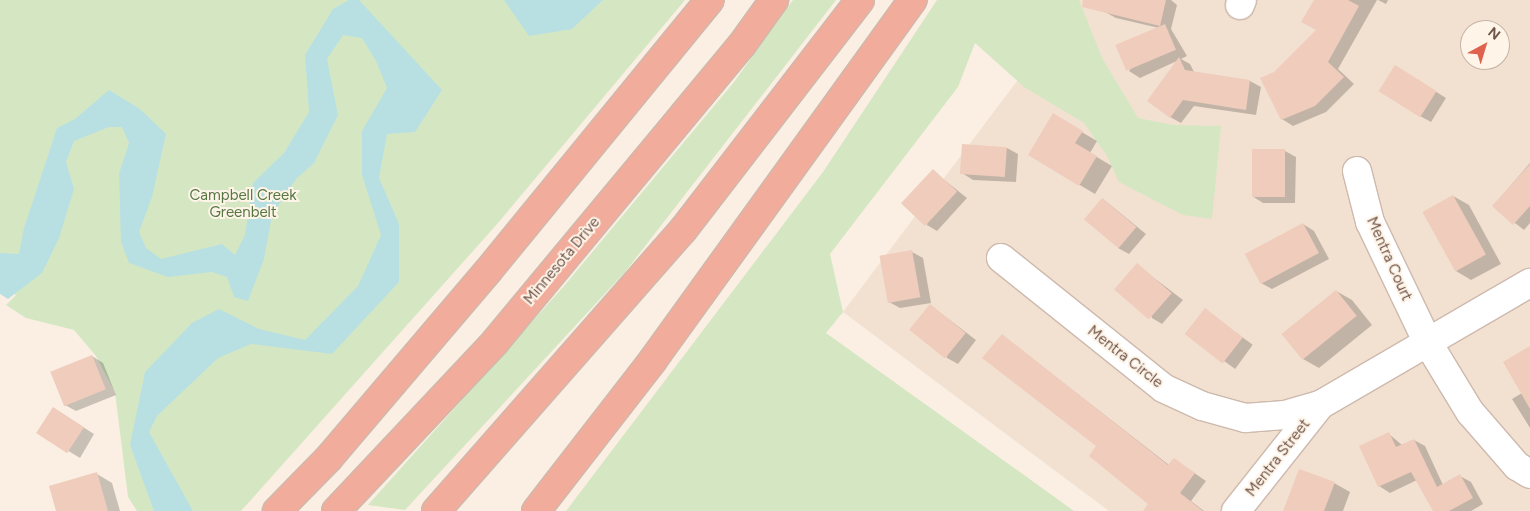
<!DOCTYPE html>
<html>
<head>
<meta charset="utf-8">
<style>
  body { margin:0 }
  #map { position:relative; width:1530px; height:511px; overflow:hidden; background:#fbefe3; font-family:Figtree,sans-serif }
  div>[style] { position:absolute }
  .residential>* { inset:0; background:#f2e1d1 }
  .green>* { inset:0; background:#d4e7c2 }
  .water>* { inset:0; background:#b8e0e3 }
  .shadow>* { inset:0; background:#0003; transform-origin:0 0 }
  .building>* { inset:0; background:#efccbc; transform-origin:0 0 }
  .roads { filter:drop-shadow(1px 0 #cdb9ad) drop-shadow(-1px 0 #cdb9ad) drop-shadow(0 1px #cdb9ad) drop-shadow(0 -1px #cdb9ad) }
  .minor>* { height:28px; margin:-14px; padding:0 14px; transform-origin:14px; border-radius:14px; background:#fff }
  .highway>* { height:28px; margin:-14px; padding:0 14px; transform-origin:14px; border-radius:14px; background:#f2ac9c }
  span { translate:-50% -50%; white-space:nowrap; text-align:center; line-height:1.15; -webkit-text-stroke:4px #fef4e8; paint-order:stroke }
  .park-label { font-size:15px; color:#567743 }
  .street-label { font-size:15px; color:#71554a }
  .north { position:absolute; left:1460px; top:20px; width:50px; height:50px; box-sizing:border-box; background:#fef4e8; border:1px solid #c6b4a9; border-radius:50%; rotate:39deg; font-size:14px; font-weight:700; line-height:20px; text-align:center; color:#71554a }
  .north::after { content:''; display:block; margin:auto; width:18px; height:22px; background:#df624e; clip-path:polygon(50% 0,100% 100%,50% 72%,0 100%) }
</style>
</head>
<body>
<div id="map">
  <div class="residential">
    <div style="clip-path:polygon(evenodd,1078px 0,1530px 0,1530px 511px,1109px 511px,843px 312px,1078px 0,1470px 30px,1500px 30px,1500px 60px,1470px 60px,1470px 30px)"></div>
  </div>
  <div class="green">
    <div style="clip-path:polygon(0 0,685px 0,498px 223px,241px 511px,137px 511px,128px 497px,115px 392px,96px 356px,74px 330px,26px 318px,6px 305px,16px 295px,0 287px)"></div>
    <div style="clip-path:polygon(793px 0,836px 0,625px 272px,405px 510px,368px 505px,564px 286px,734px 82px)"></div>
    <div style="clip-path:polygon(937px 0,1079px 0,1102px 58px,1138px 118px,1173px 125px,1221px 126px,1212px 219px,1183px 215px,1119px 182px,1107px 156px,1084px 123px,1024px 87px,975px 43px,958px 87px,830px 254px,843px 312px,826px 333px,1074px 511px,566px 511px,823px 172px)"></div>
  </div>
  <div class="water">
    <div style="clip-path:polygon(349px 0,359px 0,442px 90px,415px 132px,387px 134px,379px 178px,399px 224px,399px 282px,332px 354px,251px 344px,218px 358px,157px 416px,149px 432px,193px 511px,154px 511px,130px 445px,145px 372px,192px 323px,219px 309px,259px 329px,305px 340px,358px 286px,381px 235px,362px 175px,362px 131px,387px 88px,376px 61px,362px 38px,343px 35px,327px 59px,338px 115px,314px 163px,296px 179px,272px 215px,264px 259px,248px 301px,234px 297px,227px 277px,212px 272px,168px 277px,129px 263px,121px 242px,119px 174px,129px 143px,122px 127px,109px 127px,74px 141px,66px 162px,74px 189px,59px 238px,42px 273px,8px 299px,0 294px,0 253px,19px 254px,24px 228px,57px 128px,75px 119px,109px 90px,140px 109px,166px 134px,152px 197px,139px 232px,146px 248px,161px 259px,222px 244px,235px 255px,245px 235px,253px 183px,284px 153px,309px 112px,305px 55px,333px 9px)"></div>
    <div style="clip-path:polygon(504px 0,603px 0,572px 29px,529px 36px)"></div>
  </div>
  <div class="shadow">
    <div style="clip-path:polygon(1108px 0,1171px 0,1177px 5px,1171px 29px,1187px 56px,1181px 59px,1190px 64px,1194px 72px,1250px 81px,1261px 87px,1256px 115px,1194px 106px,1181px 123px,1170px 117px,1179px 60px,1140px 78px,1129px 71px,1159px 28px,1116px 18px,1105px 12px)"></div>
    <div style="clip-path:polygon(1315px 0,1377px 0,1338px 69px,1354px 84px,1326px 112px,1293px 126px,1282px 119px,1274px 73px,1318px 30px)"></div>
    <div style="clip-path:polygon(1378px 0,1388px 0,1386px 4px)"></div>
    <div style="clip-path:polygon(1406px 73px,1446px 98px,1431px 122px,1420px 116px)"></div>
    <div style="clip-path:polygon(1053px 115px,1097px 141px,1090px 153px,1112px 166px,1095px 194px,1029px 155px)"></div>
    <div style="clip-path:polygon(1007px 148px,1018px 154px,1016px 182px,973px 180px,962px 173px)"></div>
    <div style="clip-path:polygon(1285px 151px,1296px 157px,1295px 203px,1263px 203px,1252px 196px)"></div>
    <div style="clip-path:polygon(1530px 163px,1530px 223px,1524px 230px,1493px 206px)"></div>
    <div style="clip-path:polygon(933px 171px,967px 198px,937px 231px,927px 225px)"></div>
    <div style="clip-path:polygon(1453px 196px,1469px 205px,1501px 264px,1471px 280px,1456px 271px)"></div>
    <div style="clip-path:polygon(1103px 199px,1146px 234px,1129px 254px,1118px 248px)"></div>
    <div style="clip-path:polygon(1303px 224px,1314px 231px,1329px 259px,1272px 289px,1261px 283px,1246px 254px)"></div>
    <div style="clip-path:polygon(912px 252px,923px 258px,931px 303px,900px 308px,889px 302px)"></div>
    <div style="clip-path:polygon(1137px 265px,1183px 300px,1162px 324px,1152px 318px)"></div>
    <div style="clip-path:polygon(1336px 291px,1352px 300px,1372px 325px,1319px 368px,1303px 359px,1283px 334px)"></div>
    <div style="clip-path:polygon(930px 305px,976px 340px,958px 364px,947px 358px)"></div>
    <div style="left:1205px;top:310px;width:59px;height:30px;rotate:36deg"></div>
    <div style="clip-path:polygon(1002px 335px,1169px 465px,1174px 459px,1206px 481px,1191px 501px,1204px 511px,1147px 511px,1150px 504px)"></div>
    <div style="clip-path:polygon(1530px 347px,1530px 428px,1512px 399px,1522px 393px)"></div>
    <div style="clip-path:polygon(92px 356px,103px 363px,116px 395px,76px 411px,65px 405px)"></div>
    <div style="clip-path:polygon(64px 415px,94px 434px,80px 458px,39px 433px)"></div>
    <div style="clip-path:polygon(1389px 434px,1402px 445px,1414px 440px,1425px 446px,1443px 485px,1460px 476px,1471px 482px,1483px 504px,1471px 511px,1434px 511px,1417px 480px,1390px 493px,1379px 486px)"></div>
    <div style="clip-path:polygon(97px 474px,112px 483px,120px 511px,57px 511px)"></div>
    <div style="clip-path:polygon(1334px 483px,1350px 492px,1343px 511px,1284px 511px)"></div>
  </div>
  <div class="building">
    <div style="clip-path:polygon(1083px 0,1166px 0,1160px 26px,1082px 7px)"></div>
    <div style="clip-path:polygon(1314px 0,1348px 0,1359px 6px,1328px 62px,1344px 77px,1315px 106px,1281px 120px,1260px 78px,1274px 72px,1316px 30px,1301px 22px)"></div>
    <div style="left:1165px;top:24px;width:28px;height:54px;rotate:67deg"></div>
    <div style="clip-path:polygon(1179px 57px,1185px 70px,1250px 80px,1246px 110px,1183px 100px,1170px 118px,1147px 101px)"></div>
    <div style="left:1395px;top:65px;width:49px;height:31px;rotate:32deg"></div>
    <div style="clip-path:polygon(1053px 113px,1083px 131px,1075px 143px,1097px 156px,1079px 186px,1028px 155px)"></div>
    <div style="left:962px;top:144px;width:45px;height:30px;rotate:4deg"></div>
    <div style="left:1252px;top:149px;width:33px;height:48px"></div>
    <div style="clip-path:polygon(1530px 164px,1530px 206px,1513px 225px,1492px 206px)"></div>
    <div style="left:933px;top:169px;width:33px;height:47px;rotate:43deg"></div>
    <div style="left:1453px;top:195px;width:68px;height:35px;rotate:61deg"></div>
    <div style="left:1102px;top:198px;width:45px;height:28px;rotate:40deg"></div>
    <div style="left:1303px;top:223px;width:34px;height:66px;rotate:62deg"></div>
    <div style="left:912px;top:250px;width:48px;height:33px;rotate:80deg"></div>
    <div style="left:1137px;top:263px;width:46px;height:35px;rotate:41deg"></div>
    <div style="left:1336px;top:290px;width:33px;height:70px;rotate:51deg"></div>
    <div style="left:930px;top:304px;width:46px;height:33px;rotate:39deg"></div>
    <div style="left:1205px;top:308px;width:48px;height:33px;rotate:38deg"></div>
    <div style="clip-path:polygon(1002px 334px,1168px 465px,1174px 458px,1195px 473px,1180px 493px,1203px 511px,1143px 511px,1148px 504px,1089px 456px,1096px 446px,982px 358px)"></div>
    <div style="clip-path:polygon(1530px 346px,1530px 409px,1503px 362px)"></div>
    <div style="left:92px;top:355px;width:37px;height:45px;rotate:68deg"></div>
    <div style="left:53px;top:407px;width:37px;height:31px;rotate:33deg"></div>
    <div style="clip-path:polygon(1389px 432px,1396px 447px,1414px 439px,1437px 487px,1460px 474px,1473px 498px,1449px 511px,1433px 511px,1411px 472px,1378px 487px,1359px 446px)"></div>
    <div style="clip-path:polygon(1299px 469px,1335px 482px,1324px 511px,1283px 511px)"></div>
    <div style="clip-path:polygon(97px 472px,108px 511px,56px 511px,49px 486px)"></div>
  </div>
  <div class="roads">
    <div class="minor">
      <div style="left:1240px;top:5px;width:5px;rotate:-68deg"></div>
      <div style="left:1357px;top:171px;width:53px;rotate:75.7deg"></div>
      <div style="left:1370px;top:222px;width:134px;rotate:64.4deg"></div>
      <div style="left:1428px;top:343px;width:81px;rotate:58.7deg"></div>
      <div style="left:1470px;top:412px;width:72px;rotate:49deg"></div>
      <div style="left:1517px;top:466px;width:15px;rotate:32deg"></div>
      <div style="left:1001px;top:258px;width:208px;rotate:38.7deg"></div>
      <div style="left:1163px;top:388px;width:43px;rotate:24.8deg"></div>
      <div style="left:1202px;top:406px;width:45px;rotate:15.6deg"></div>
      <div style="left:1245px;top:418px;width:40px;rotate:-4.3deg"></div>
      <div style="left:1285px;top:415px;width:36px;rotate:-16deg"></div>
      <div style="left:1320px;top:405px;width:243px;rotate:-30.2deg"></div>
      <div style="left:1236px;top:511px;width:135px;rotate:-51.6deg"></div>
    </div>
    <div class="highway">
      <div style="left:277px;top:511px;width:73px;rotate:-45.6deg"></div>
      <div style="left:328px;top:459px;width:247px;rotate:-49.6deg"></div>
      <div style="left:488px;top:271px;width:350px;rotate:-50.7deg"></div>
      <div style="left:336px;top:511px;width:232px;rotate:-46.7deg"></div>
      <div style="left:495px;top:342px;width:385px;rotate:-50.3deg"></div>
      <div style="left:741px;top:46px;width:57px;rotate:-54.3deg"></div>
      <div style="left:436px;top:511px;width:374px;rotate:-48.7deg"></div>
      <div style="left:683px;top:230px;width:290px;rotate:-52.4deg"></div>
      <div style="left:536px;top:511px;width:191px;rotate:-52.2deg"></div>
      <div style="left:653px;top:360px;width:444px;rotate:-54.2deg"></div>
    </div>
  </div>
  <div class="park-label">
    <span style="left:243px;top:204px">Campbell Creek<br>Greenbelt</span>
  </div>
  <div class="street-label">
    <span style="left:1389px;top:259px;rotate:66deg">Mentra Court</span>
    <span style="left:562px;top:261px;rotate:-50deg">Minnesota Drive</span>
    <span style="left:1125px;top:357px;rotate:38deg">Mentra Circle</span>
    <span style="left:1278px;top:458px;rotate:-52deg">Mentra Street</span>
  </div>
  <div class="north">N</div>
</div>
</body>
</html>
